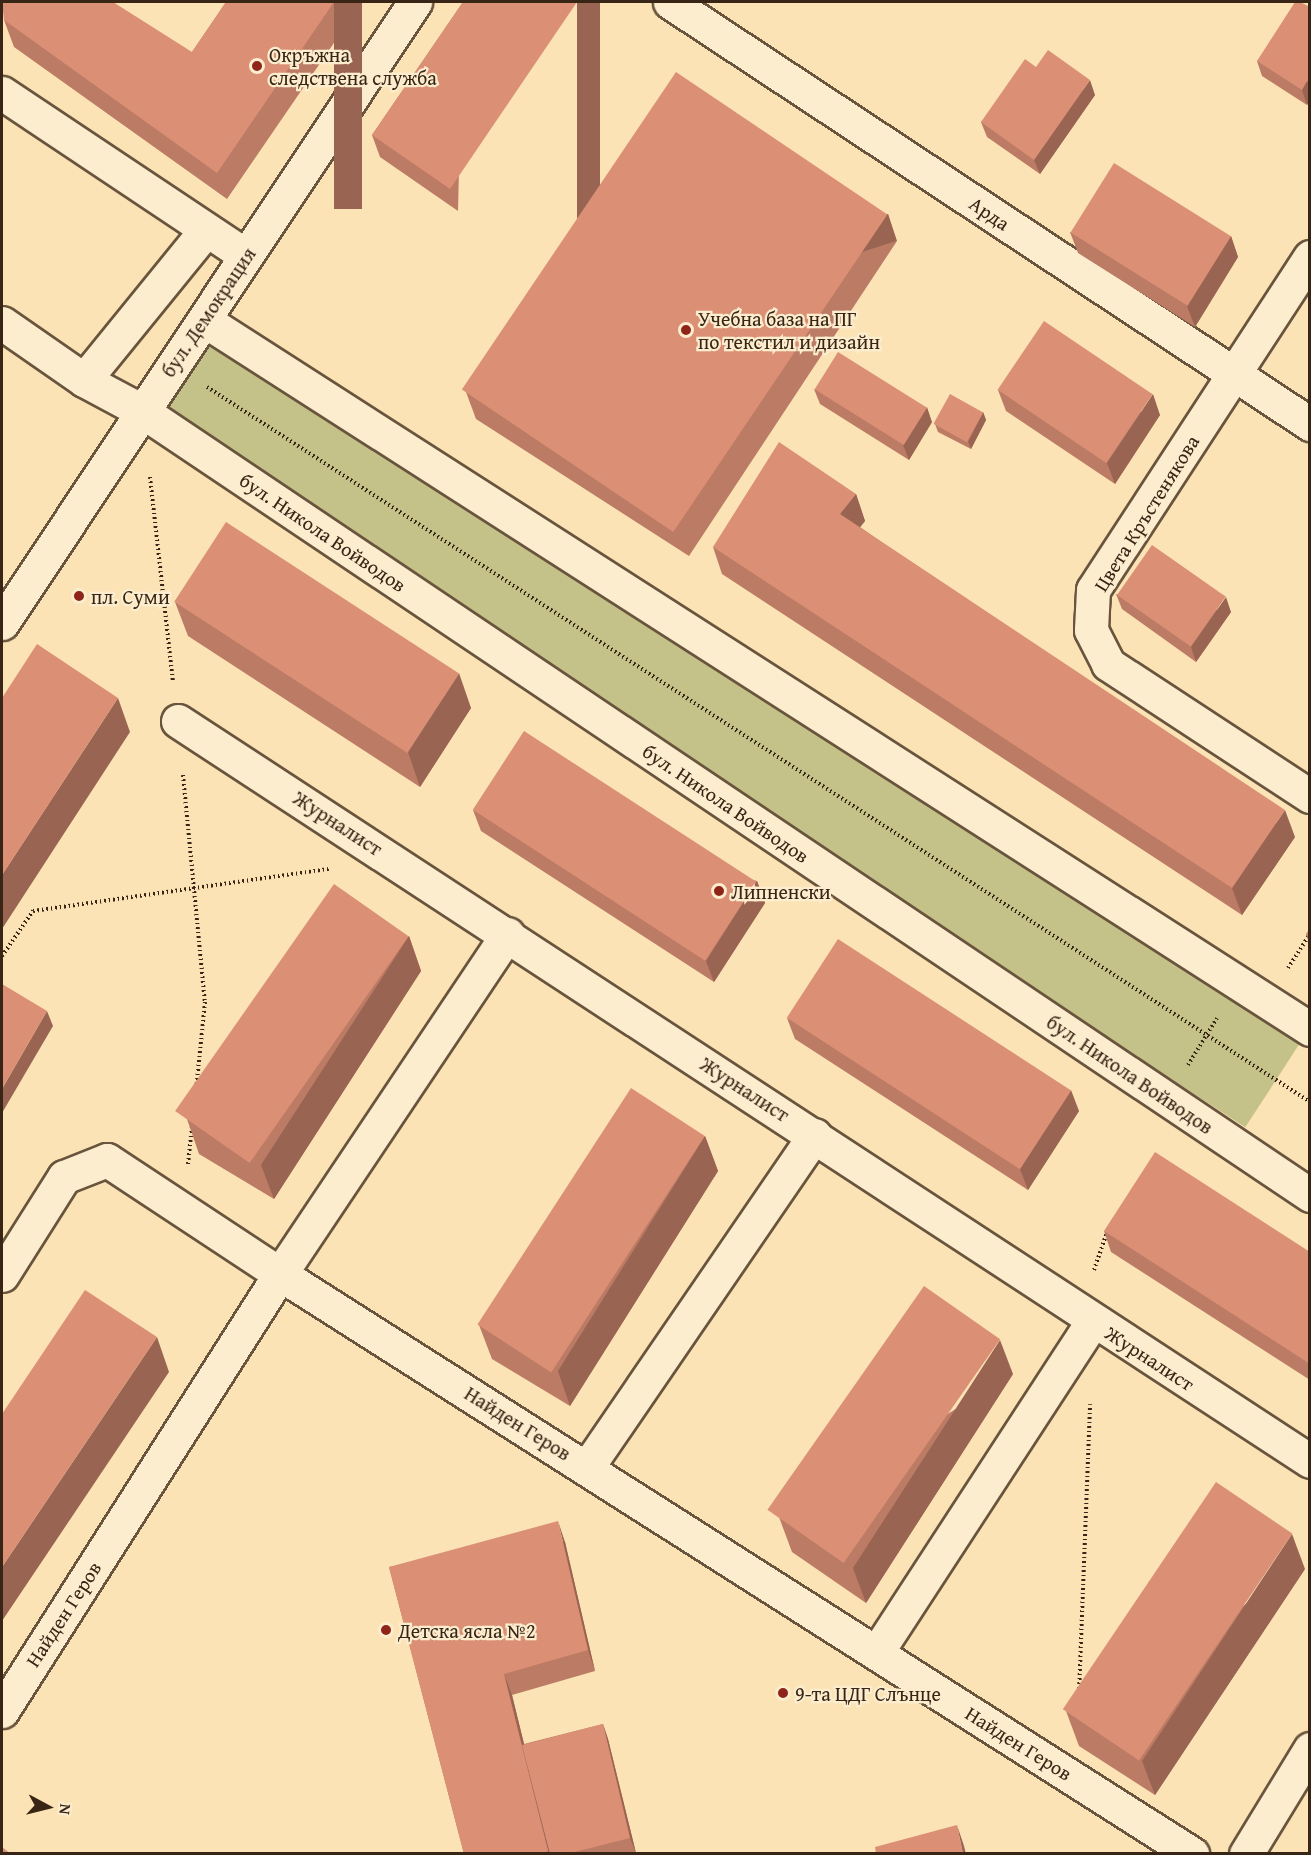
<!DOCTYPE html>
<html>
<head>
<meta charset="utf-8">
<style>
  body { margin:0 }
  #map { position:relative; width:1311px; height:1855px; overflow:hidden; background:#fbe3b5; font-family:"Gentium Book Plus",serif }
  div>[style] { position:absolute }
  .green>* { inset:0; background:#c5c289; transform-origin:0 0 }
  .path>* { height:4px; margin-top:-2px; transform-origin:0; background:repeating-linear-gradient(90deg,#382515 0 1.5px,transparent 0 4.5px) }
  .roads { filter:drop-shadow(2px 0 #69543d) drop-shadow(-2px 0 #69543d) drop-shadow(0 2px #69543d) drop-shadow(0 -2px #69543d) }
  .pedestrian>* { height:33px; margin:-16.5px; padding:0 16.5px; transform-origin:16.5px; border-radius:16.5px; background:#fcedcf }
  .minor>* { height:33px; margin:-16.5px; padding:0 16.5px; transform-origin:16.5px; border-radius:16.5px; background:#fcedcf }
  .tertiary>* { height:33px; margin:-16.5px; padding:0 16.5px; transform-origin:16.5px; border-radius:16.5px; background:#fcedcf }
  .wall>* { inset:0; background:#bc7b65 }
  .shaded-wall>* { inset:0; background:#996452; transform-origin:0 0 }
  .building>* { inset:0; background:#db8f75; transform-origin:0 0 }
  .dots>* { width:16px; height:16px; translate:-50% -50%; box-sizing:border-box; border:3px solid #fcedcf; border-radius:50% }
  span { translate:-50% -50%; white-space:nowrap; text-align:center; line-height:1.15; -webkit-text-stroke:4.5px #fcedcf; paint-order:stroke }
  .poi-label { font-size:20px; color:#382515 }
  .left { translate:0 -50%; text-align:left }
  .street-label { font-size:20px; color:#382515 }
  .frame { position:absolute; inset:0; border:3px solid #382515; pointer-events:none }
  .north { position:absolute; left:18px; top:1777px; width:60px; height:60px; -webkit-text-stroke:4px #fcedcf; paint-order:stroke; rotate:97deg; font-size:16px; font-weight:700; line-height:24px; text-align:center; color:#382515 }
  .north::after { content:''; display:block; margin:auto; width:21px; height:27px; background:#382515; clip-path:polygon(50% 0,100% 100%,50% 72%,0 100%) }
</style>
</head>
<body>
<div id="map">
  <div class="green">
    <div style="left:204px;top:320px;width:1313px;height:110px;rotate:33deg"></div>
  </div>
  <div class="path">
    <div style="left:207px;top:387px;width:1314px;rotate:32.95deg"></div>
    <div style="left:150px;top:477px;width:205px;rotate:83.6deg"></div>
    <div style="left:183px;top:775px;width:228px;rotate:84.5deg"></div>
    <div style="left:205px;top:1002px;width:110px;rotate:95.8deg"></div>
    <div style="left:2px;top:956px;width:55px;rotate:-55.4deg"></div>
    <div style="left:33px;top:911px;width:299px;rotate:-8.1deg"></div>
    <div style="left:1288px;top:968px;width:40px;rotate:-57.1deg"></div>
    <div style="left:1188px;top:1065px;width:55px;rotate:-58.3deg"></div>
    <div style="left:188px;top:1164px;width:37px;rotate:-84deg"></div>
    <div style="left:1094px;top:1270px;width:39px;rotate:-71deg"></div>
    <div style="left:1079px;top:1693px;width:289px;rotate:-87.8deg"></div>
  </div>
  <div class="roads">
    <div class="pedestrian">
      <div style="left:2px;top:93px;width:293px;rotate:33.7deg"></div>
      <div style="left:2px;top:323px;width:100px;rotate:34.8deg"></div>
      <div style="left:84px;top:380px;width:193px;rotate:-50.9deg"></div>
      <div style="left:84px;top:380px;width:66px;rotate:28.1deg"></div>
    </div>
    <div class="minor">
      <div style="left:670px;top:2px;width:767px;rotate:33.4deg"></div>
      <div style="left:1310px;top:257px;width:397px;rotate:123.1deg"></div>
      <div style="left:1093px;top:590px;width:40px;rotate:92.9deg"></div>
      <div style="left:1091px;top:630px;width:38px;rotate:63deg"></div>
      <div style="left:1108px;top:664px;width:241px;rotate:33.2deg"></div>
      <div style="left:204px;top:320px;width:1314px;rotate:32.66deg"></div>
      <div style="left:142px;top:411px;width:1407px;rotate:33.87deg"></div>
      <div style="left:178px;top:721px;width:1352px;rotate:33.17deg"></div>
      <div style="left:2px;top:1275px;width:116px;rotate:-57.7deg"></div>
      <div style="left:64px;top:1177px;width:46px;rotate:-21.6deg"></div>
      <div style="left:107px;top:1160px;width:207px;rotate:33.4deg"></div>
      <div style="left:280px;top:1274px;width:409px;rotate:-56.2deg"></div>
      <div style="left:588px;top:1466px;width:401px;rotate:-55.6deg"></div>
      <div style="left:877px;top:1652px;width:395px;rotate:-56.9deg"></div>
      <div style="left:2px;top:1711px;width:518px;rotate:-57.54deg"></div>
      <div style="left:280px;top:1274px;width:1081px;rotate:32.45deg"></div>
      <div style="left:1246px;top:1854px;width:123px;rotate:-58.6deg"></div>
    </div>
    <div class="tertiary">
      <div style="left:2px;top:623px;width:746px;rotate:-56.37deg"></div>
    </div>
  </div>
  <div class="wall">
    <div style="clip-path:polygon(226px 2px,362px 2px,227px 199px,14px 47px,4px 20px,192px 52px)"></div>
    <div style="clip-path:polygon(463px 2px,458px 211px,380px 157px,372px 135px)"></div>
    <div style="clip-path:polygon(1310px 7px,1310px 100px,1307px 105px,1262px 76px,1257px 61px)"></div>
    <div style="clip-path:polygon(1036px 67px,1095px 95px,1040px 174px,987px 137px,981px 122px)"></div>
    <div style="clip-path:polygon(888px 214px,897px 241px,689px 556px,476px 419px,466px 392px)"></div>
    <div style="clip-path:polygon(1070px 232px,1231px 236px,1238px 257px,1195px 327px,1078px 253px)"></div>
    <div style="clip-path:polygon(814px 389px,932px 422px,909px 460px,820px 404px)"></div>
    <div style="clip-path:polygon(998px 390px,1160px 415px,1115px 484px,1006px 411px)"></div>
    <div style="clip-path:polygon(983px 412px,986px 420px,971px 449px,938px 432px,935px 424px)"></div>
    <div style="clip-path:polygon(856px 494px,865px 521px,860px 527px,1295px 837px,1242px 915px,722px 574px,713px 547px)"></div>
    <div style="clip-path:polygon(1116px 594px,1231px 612px,1196px 662px,1122px 609px)"></div>
    <div style="clip-path:polygon(175px 602px,471px 708px,420px 787px,188px 636px)"></div>
    <div style="clip-path:polygon(473px 810px,757px 881px,765px 903px,714px 982px,481px 831px)"></div>
    <div style="clip-path:polygon(1310px 929px,1310px 945px,1306px 934px)"></div>
    <div style="clip-path:polygon(409px 936px,421px 971px,274px 1199px,199px 1154px,187px 1119px)"></div>
    <div style="clip-path:polygon(787px 1018px,1079px 1111px,1028px 1190px,795px 1039px)"></div>
    <div style="clip-path:polygon(705px 1136px,718px 1171px,570px 1406px,492px 1359px,479px 1325px)"></div>
    <div style="clip-path:polygon(1104px 1231px,1310px 1252px,1310px 1380px,1111px 1252px)"></div>
    <div style="clip-path:polygon(1013px 1374px,866px 1603px,792px 1552px,779px 1517px)"></div>
    <div style="clip-path:polygon(565px 1542px,595px 1671px,512px 1695px,524px 1744px,603px 1724px,608px 1739px,636px 1853px,632px 1854px,464px 1854px,389px 1567px)"></div>
    <div style="clip-path:polygon(1305px 1569px,1155px 1795px,1079px 1746px,1066px 1711px)"></div>
  </div>
  <div class="shaded-wall">
    <div style="left:334px;top:2px;width:28px;height:207px"></div>
    <div style="left:577px;top:2px;width:23px;height:226px"></div>
    <div style="clip-path:polygon(1090px 80px,1095px 95px,1040px 174px,1034px 160px)"></div>
    <div style="clip-path:polygon(1307px 81px,1310px 87px,1310px 100px,1307px 105px,1302px 90px)"></div>
    <div style="left:888px;top:214px;width:28px;height:379px;rotate:72deg"></div>
    <div style="clip-path:polygon(1231px 236px,1238px 257px,1195px 327px,1187px 306px)"></div>
    <div style="clip-path:polygon(1153px 394px,1160px 415px,1115px 484px,1107px 463px)"></div>
    <div style="clip-path:polygon(927px 407px,932px 422px,909px 460px,903px 445px)"></div>
    <div style="clip-path:polygon(983px 412px,986px 420px,971px 449px,968px 442px)"></div>
    <div style="clip-path:polygon(856px 494px,865px 521px,850px 540px,840px 514px)"></div>
    <div style="clip-path:polygon(1226px 597px,1231px 612px,1196px 662px,1191px 647px)"></div>
    <div style="clip-path:polygon(459px 673px,471px 708px,420px 787px,408px 752px)"></div>
    <div style="clip-path:polygon(118px 698px,130px 732px,2px 929px,2px 875px)"></div>
    <div style="clip-path:polygon(1285px 810px,1295px 837px,1242px 915px,1232px 888px)"></div>
    <div style="clip-path:polygon(757px 881px,765px 903px,714px 982px,706px 961px)"></div>
    <div style="clip-path:polygon(409px 936px,421px 971px,274px 1199px,261px 1165px)"></div>
    <div style="clip-path:polygon(47px 1011px,53px 1026px,2px 1113px,2px 1089px)"></div>
    <div style="clip-path:polygon(1071px 1090px,1079px 1111px,1028px 1190px,1020px 1169px)"></div>
    <div style="clip-path:polygon(705px 1136px,718px 1171px,570px 1406px,558px 1371px)"></div>
    <div style="clip-path:polygon(157px 1337px,169px 1372px,2px 1621px,2px 1567px)"></div>
    <div style="clip-path:polygon(1000px 1340px,1013px 1374px,866px 1603px,853px 1568px)"></div>
    <div style="clip-path:polygon(558px 1521px,565px 1542px,595px 1671px,588px 1650px)"></div>
    <div style="clip-path:polygon(1292px 1534px,1305px 1569px,1155px 1795px,1142px 1761px)"></div>
    <div style="clip-path:polygon(504px 1674px,512px 1695px,551px 1854px,549px 1854px)"></div>
    <div style="clip-path:polygon(603px 1724px,608px 1739px,636px 1853px,630px 1838px)"></div>
    <div style="clip-path:polygon(957px 1825px,964px 1846px,966px 1854px,963px 1854px)"></div>
  </div>
  <div class="building">
    <div style="clip-path:polygon(2px 2px,113px 2px,192px 52px,226px 2px,334px 2px,217px 173px,4px 20px)"></div>
    <div style="clip-path:polygon(463px 2px,577px 2px,450px 189px,372px 135px)"></div>
    <div style="clip-path:polygon(1295px 2px,1300px 2px,1310px 7px,1310px 82px,1307px 81px,1302px 90px,1257px 61px)"></div>
    <div style="clip-path:polygon(1048px 50px,1090px 80px,1034px 160px,981px 122px,1025px 59px,1036px 67px)"></div>
    <div style="left:676px;top:72px;width:255px;height:383px;rotate:34deg"></div>
    <div style="left:1114px;top:163px;width:138px;height:82px;rotate:32deg"></div>
    <div style="left:1044px;top:321px;width:131px;height:83px;rotate:34deg"></div>
    <div style="left:838px;top:352px;width:105px;height:44px;rotate:32deg"></div>
    <div style="left:950px;top:394px;width:38px;height:34px;rotate:29deg"></div>
    <div style="clip-path:polygon(779px 442px,856px 494px,840px 514px,1285px 810px,1232px 888px,713px 547px)"></div>
    <div style="left:226px;top:522px;width:278px;height:95px;rotate:33deg"></div>
    <div style="left:1152px;top:545px;width:90px;height:61px;rotate:35deg"></div>
    <div style="clip-path:polygon(37px 644px,118px 698px,2px 875px,2px 698px)"></div>
    <div style="left:524px;top:731px;width:277px;height:94px;rotate:33deg"></div>
    <div style="left:334px;top:884px;width:91px;height:277px;rotate:35deg"></div>
    <div style="clip-path:polygon(1310px 929px,1310px 937px,1306px 934px)"></div>
    <div style="left:838px;top:939px;width:278px;height:94px;rotate:33deg"></div>
    <div style="clip-path:polygon(2px 984px,47px 1011px,2px 1089px)"></div>
    <div style="left:631px;top:1088px;width:88px;height:282px;rotate:33deg"></div>
    <div style="clip-path:polygon(1155px 1152px,1310px 1252px,1310px 1364px,1104px 1231px)"></div>
    <div style="left:924px;top:1286px;width:93px;height:273px;rotate:35deg"></div>
    <div style="clip-path:polygon(85px 1290px,157px 1337px,2px 1567px,2px 1414px)"></div>
    <div style="left:1216px;top:1482px;width:92px;height:274px;rotate:34deg"></div>
    <div style="clip-path:polygon(558px 1521px,588px 1650px,504px 1674px,548px 1851px,540px 1854px,464px 1854px,389px 1567px)"></div>
    <div style="clip-path:polygon(603px 1724px,630px 1838px,567px 1854px,550px 1854px,522px 1745px)"></div>
    <div style="clip-path:polygon(957px 1825px,963px 1854px,876px 1854px,875px 1847px)"></div>
    <div style="clip-path:polygon(2px 1847px,11px 1854px,2px 1854px)"></div>
  </div>
  <div class="dots">
    <div style="left:257px;top:66px;background:#8f2418"></div>
    <div style="left:686px;top:330px;background:#8f2418"></div>
    <div style="left:79px;top:596px;background:#8f2418"></div>
    <div style="left:719px;top:891px;background:#8f2418"></div>
    <div style="left:386px;top:1630px;background:#8f2418"></div>
    <div style="left:783px;top:1693px;background:#8f2418"></div>
  </div>
  <div class="poi-label">
    <span class="left" style="left:269px;top:66px">Окръжна<br>следствена служба</span>
    <span class="left" style="left:698px;top:330px">Учебна база на ПГ<br>по текстил и дизайн</span>
    <span class="left" style="left:91px;top:596px">пл. Суми</span>
    <span class="left" style="left:731px;top:891px">Липненски</span>
    <span class="left" style="left:398px;top:1630px">Детска ясла №2</span>
    <span class="left" style="left:795px;top:1693px">9-та ЦДГ Слънце</span>
  </div>
  <div class="street-label">
    <span style="left:990px;top:213px;rotate:34deg">Арда</span>
    <span style="left:208px;top:312px;rotate:-56deg">бул. Демокрация</span>
    <span style="left:1146px;top:513px;rotate:-58deg">Цвета Кръстенякова</span>
    <span style="left:323px;top:532px;rotate:34deg">бул. Никола Войводов</span>
    <span style="left:726px;top:803px;rotate:34deg">бул. Никола Войводов</span>
    <span style="left:338px;top:823px;rotate:33deg">Журналист</span>
    <span style="left:1130px;top:1074px;rotate:34deg">бул. Никола Войводов</span>
    <span style="left:745px;top:1089px;rotate:33deg">Журналист</span>
    <span style="left:1150px;top:1358px;rotate:33deg">Журналист</span>
    <span style="left:518px;top:1423px;rotate:32deg">Найден Геров</span>
    <span style="left:63px;top:1614px;rotate:-57deg">Найден Геров</span>
    <span style="left:1019px;top:1743px;rotate:32deg">Найден Геров</span>
  </div>
  <div class="frame"></div>
  <div class="north">N</div>
</div>
</body>
</html>
